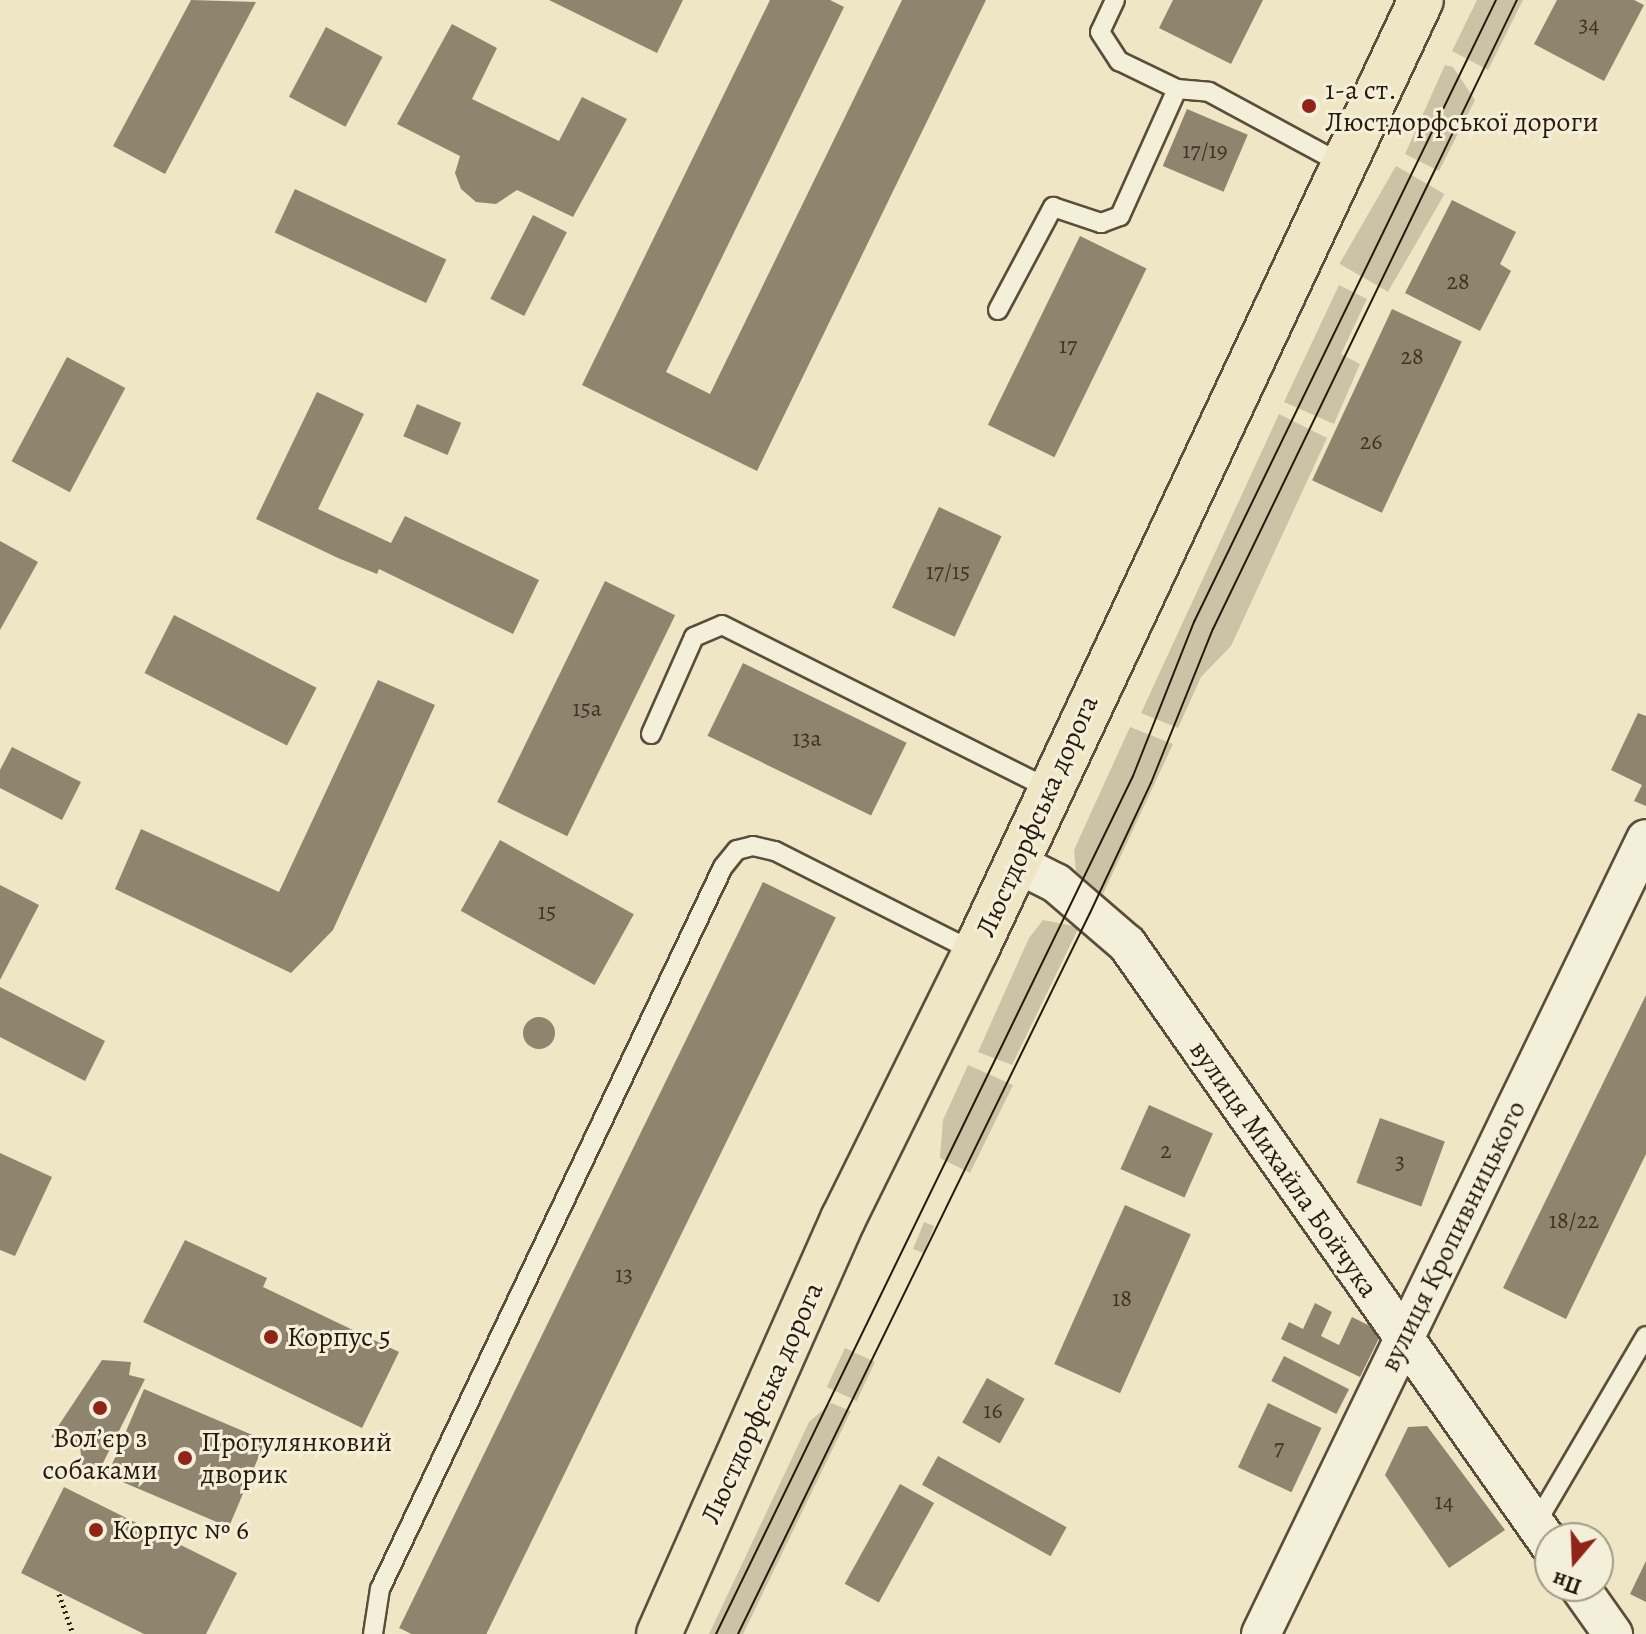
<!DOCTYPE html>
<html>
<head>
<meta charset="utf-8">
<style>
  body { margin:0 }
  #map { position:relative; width:1646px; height:1634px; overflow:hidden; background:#eee6c5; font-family:Alegreya,serif }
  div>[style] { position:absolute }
  .green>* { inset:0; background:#ccc3a6; transform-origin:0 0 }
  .building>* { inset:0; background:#8f846d; transform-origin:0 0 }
  .round { border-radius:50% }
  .path>* { height:5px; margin-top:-2.5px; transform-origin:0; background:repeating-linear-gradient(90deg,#281a0d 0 2px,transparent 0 6px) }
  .roads { filter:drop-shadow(2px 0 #5a4d3b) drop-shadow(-2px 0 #5a4d3b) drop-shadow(0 2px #5a4d3b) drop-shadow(0 -2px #5a4d3b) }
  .lane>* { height:18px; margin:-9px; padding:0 9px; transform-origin:9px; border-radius:9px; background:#f4efd9 }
  .street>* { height:38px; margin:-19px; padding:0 19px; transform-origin:19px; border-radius:19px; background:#f4efd9 }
  .primary>* { height:44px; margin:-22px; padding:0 22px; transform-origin:22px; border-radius:22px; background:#eee6c5 }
  .tram>* { height:2px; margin:-1px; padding:0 1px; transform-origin:1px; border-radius:1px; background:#281a0d }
  .dots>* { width:22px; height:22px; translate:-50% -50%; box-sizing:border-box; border:4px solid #f4efd9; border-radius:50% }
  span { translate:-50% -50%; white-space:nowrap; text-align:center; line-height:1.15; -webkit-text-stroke:6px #f4efd9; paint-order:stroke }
  .number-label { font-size:24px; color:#423425 }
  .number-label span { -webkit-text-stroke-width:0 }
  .poi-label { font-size:28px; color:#281a0d }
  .left { translate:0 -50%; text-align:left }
  .street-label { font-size:28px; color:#281a0d }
  .north { position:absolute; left:1534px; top:1522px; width:80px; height:80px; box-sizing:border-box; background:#f4efd9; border:2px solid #a29a87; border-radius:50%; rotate:199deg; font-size:22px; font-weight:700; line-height:32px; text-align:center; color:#281a0d }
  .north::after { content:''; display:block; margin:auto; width:28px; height:36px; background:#8f2418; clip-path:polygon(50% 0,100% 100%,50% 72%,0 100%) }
</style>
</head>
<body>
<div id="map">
  <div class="green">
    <div style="clip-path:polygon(1477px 0,1523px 0,1488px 70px,1452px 51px)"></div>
    <div style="clip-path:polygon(1445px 65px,1453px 67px,1475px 100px,1439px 171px,1405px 154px)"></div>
    <div style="left:1396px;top:166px;width:56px;height:113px;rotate:30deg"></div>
    <div style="clip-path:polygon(1339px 285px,1367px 299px,1341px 354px,1360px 364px,1334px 424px,1284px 402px)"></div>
    <div style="clip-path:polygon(1279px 414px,1327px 438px,1231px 646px,1201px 677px,1178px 728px,1141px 713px)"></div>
    <div style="clip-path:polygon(1130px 727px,1173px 744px,1103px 894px,1076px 871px,1074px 850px)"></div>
    <div style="clip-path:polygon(1043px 920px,1079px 927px,1012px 1065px,978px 1052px,1029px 938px)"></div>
    <div style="clip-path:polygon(968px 1065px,1013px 1085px,970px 1173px,940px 1158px,943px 1120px)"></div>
    <div style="left:924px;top:1222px;width:11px;height:29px;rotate:22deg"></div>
    <div style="left:845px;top:1348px;width:33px;height:43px;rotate:25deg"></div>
    <div style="clip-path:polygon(831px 1403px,851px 1411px,743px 1634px,709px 1634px,809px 1422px)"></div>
  </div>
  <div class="building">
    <div style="clip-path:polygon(191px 0,256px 2px,165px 174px,113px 146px)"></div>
    <div style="clip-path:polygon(549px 0,683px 0,657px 53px)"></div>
    <div style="clip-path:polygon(770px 0,830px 0,844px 7px,666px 372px,710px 394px,902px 0,986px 0,757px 471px,582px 385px)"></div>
    <div style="clip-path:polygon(1173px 0,1263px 0,1231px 64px,1159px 28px)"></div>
    <div style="clip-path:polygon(1557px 0,1634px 0,1644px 5px,1604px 81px,1534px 44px)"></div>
    <div style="clip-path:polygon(452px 24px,497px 48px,472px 99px,559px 141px,582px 97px,627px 119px,573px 217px,517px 190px,496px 204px,476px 202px,461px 189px,455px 173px,460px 156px,397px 124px)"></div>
    <div style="left:326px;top:27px;width:64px;height:79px;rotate:28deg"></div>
    <div style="left:1187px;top:109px;width:66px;height:62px;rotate:23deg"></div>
    <div style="left:295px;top:189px;width:167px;height:48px;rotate:25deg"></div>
    <div style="clip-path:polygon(1452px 200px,1516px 232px,1500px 264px,1511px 271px,1480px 331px,1405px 293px)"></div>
    <div style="left:533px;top:215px;width:38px;height:94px;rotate:27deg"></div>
    <div style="left:1080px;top:236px;width:74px;height:210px;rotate:26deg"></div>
    <div style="left:1392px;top:309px;width:77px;height:189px;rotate:25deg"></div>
    <div style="left:67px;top:357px;width:66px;height:118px;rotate:28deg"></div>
    <div style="clip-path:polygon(317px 392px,364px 414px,318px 509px,391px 543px,405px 516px,539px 580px,513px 634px,379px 569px,377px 574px,338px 558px,256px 519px)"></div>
    <div style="left:417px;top:404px;width:48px;height:35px;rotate:23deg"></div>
    <div style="left:939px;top:507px;width:69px;height:111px;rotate:25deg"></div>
    <div style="clip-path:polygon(0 541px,38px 562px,0 630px)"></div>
    <div style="left:605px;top:581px;width:78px;height:246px;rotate:26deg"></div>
    <div style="left:174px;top:615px;width:160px;height:65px;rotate:27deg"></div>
    <div style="left:743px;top:663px;width:182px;height:81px;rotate:26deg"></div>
    <div style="clip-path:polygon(378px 680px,435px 705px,333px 930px,291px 973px,115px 889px,141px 829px,279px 892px)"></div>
    <div style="clip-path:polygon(1638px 713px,1646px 716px,1646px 806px,1634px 801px,1642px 785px,1611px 770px)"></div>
    <div style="clip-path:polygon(12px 747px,81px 782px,62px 820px,0 788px,0 770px)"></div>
    <div style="left:500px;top:840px;width:153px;height:81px;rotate:29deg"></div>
    <div style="left:763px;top:882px;width:81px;height:830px;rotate:26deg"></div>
    <div style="clip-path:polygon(0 885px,39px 905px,0 980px)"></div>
    <div style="clip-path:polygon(0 987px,105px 1041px,85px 1081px,0 1037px)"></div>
    <div style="clip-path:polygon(1646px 995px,1646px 1154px,1566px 1319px,1503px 1288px)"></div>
    <div class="round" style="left:523px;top:1017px;width:32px;height:32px"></div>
    <div style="left:1149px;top:1105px;width:70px;height:70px;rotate:24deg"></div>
    <div style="left:1380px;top:1118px;width:69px;height:69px;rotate:20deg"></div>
    <div style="clip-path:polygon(0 1153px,52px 1177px,15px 1256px,0 1250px)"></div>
    <div style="left:1125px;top:1205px;width:72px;height:174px;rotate:24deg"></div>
    <div style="clip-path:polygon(185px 1240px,267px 1278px,263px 1287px,399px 1352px,362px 1428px,143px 1322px)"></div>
    <div style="clip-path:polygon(1315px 1303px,1332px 1312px,1321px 1336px,1339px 1345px,1352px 1317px,1382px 1332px,1360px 1377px,1281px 1339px,1289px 1322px,1303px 1329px)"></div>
    <div style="left:1284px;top:1356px;width:73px;height:28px;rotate:27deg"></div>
    <div style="clip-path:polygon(102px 1360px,131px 1362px,129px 1375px,145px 1379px,99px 1471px,82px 1465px,80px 1446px,51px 1437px)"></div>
    <div style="left:987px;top:1378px;width:43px;height:51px;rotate:29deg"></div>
    <div style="left:144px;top:1389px;width:132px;height:94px;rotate:23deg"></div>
    <div style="left:1268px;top:1403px;width:59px;height:71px;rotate:25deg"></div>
    <div style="clip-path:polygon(1427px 1426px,1505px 1530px,1449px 1568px,1385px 1475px,1408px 1427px)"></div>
    <div style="left:938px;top:1456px;width:147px;height:33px;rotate:29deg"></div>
    <div style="left:900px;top:1484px;width:39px;height:114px;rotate:29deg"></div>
    <div style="clip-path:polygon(64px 1487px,237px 1573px,206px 1634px,144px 1634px,21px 1573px)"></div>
    <div style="clip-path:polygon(1646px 1561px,1646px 1602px,1630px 1594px)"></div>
  </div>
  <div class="path">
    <div style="left:59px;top:1594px;width:42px;rotate:70.7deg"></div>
  </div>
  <div class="roads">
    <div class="lane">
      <div style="left:1115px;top:0;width:35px;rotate:115deg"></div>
      <div style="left:1100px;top:32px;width:35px;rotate:57deg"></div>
      <div style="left:1119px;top:61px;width:64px;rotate:25.8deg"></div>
      <div style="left:998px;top:310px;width:117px;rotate:-61.9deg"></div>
      <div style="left:1053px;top:207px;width:51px;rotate:18.4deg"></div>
      <div style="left:1101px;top:223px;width:20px;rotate:-20deg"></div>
      <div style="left:1120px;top:216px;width:139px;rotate:-65.8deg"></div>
      <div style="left:1177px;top:89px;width:32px;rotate:5deg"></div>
      <div style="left:1209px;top:92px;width:151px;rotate:28.4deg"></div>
      <div style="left:651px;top:734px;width:106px;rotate:-66.1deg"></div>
      <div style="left:694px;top:637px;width:30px;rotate:-23deg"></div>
      <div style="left:722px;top:625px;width:364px;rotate:26.6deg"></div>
      <div style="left:1535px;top:1525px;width:219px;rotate:-59.6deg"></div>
      <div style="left:373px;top:1634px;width:46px;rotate:-81.2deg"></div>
      <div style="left:380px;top:1589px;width:799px;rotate:-64.59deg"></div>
      <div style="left:723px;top:867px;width:22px;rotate:-51deg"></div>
      <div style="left:737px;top:850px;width:16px;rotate:-14deg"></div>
      <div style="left:753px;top:846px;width:23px;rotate:13deg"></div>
      <div style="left:775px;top:851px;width:224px;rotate:26.8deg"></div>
    </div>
    <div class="street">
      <div style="left:1016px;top:863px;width:45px;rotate:26.6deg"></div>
      <div style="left:1056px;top:883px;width:94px;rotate:40.7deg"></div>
      <div style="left:1127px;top:944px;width:735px;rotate:54.86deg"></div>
      <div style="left:1579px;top:1586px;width:59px;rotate:54.7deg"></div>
      <div style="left:1261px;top:1634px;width:883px;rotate:-64.16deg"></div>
    </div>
    <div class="primary">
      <div style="left:659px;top:1634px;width:454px;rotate:-66.1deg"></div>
      <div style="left:843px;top:1219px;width:298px;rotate:-63.7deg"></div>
      <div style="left:975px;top:952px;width:1051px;rotate:-64.9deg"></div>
    </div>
  </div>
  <div class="tram">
    <div style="left:716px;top:1634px;width:954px;rotate:-64.08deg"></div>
    <div style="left:1133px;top:776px;width:166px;rotate:-68.4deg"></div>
    <div style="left:1194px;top:622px;width:691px;rotate:-64.1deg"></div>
    <div style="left:738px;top:1634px;width:802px;rotate:-63.98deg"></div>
    <div style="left:1090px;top:913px;width:144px;rotate:-64.9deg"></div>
    <div style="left:1151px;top:783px;width:166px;rotate:-68.1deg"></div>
    <div style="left:1213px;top:629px;width:699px;rotate:-64.21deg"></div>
  </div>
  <div class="dots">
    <div style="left:1309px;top:106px;background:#8f2418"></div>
    <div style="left:271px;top:1337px;background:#8f2418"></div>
    <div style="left:100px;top:1408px;background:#8f2418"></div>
    <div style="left:185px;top:1458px;background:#8f2418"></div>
    <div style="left:96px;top:1530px;background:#8f2418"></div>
  </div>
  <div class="number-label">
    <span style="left:1589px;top:25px">34</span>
    <span style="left:1205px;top:151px">17/19</span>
    <span style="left:1458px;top:282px">28</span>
    <span style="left:1068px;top:346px">17</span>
    <span style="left:1412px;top:357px">28</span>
    <span style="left:1371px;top:442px">26</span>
    <span style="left:948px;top:572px">17/15</span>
    <span style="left:587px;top:709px">15а</span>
    <span style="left:807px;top:739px">13а</span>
    <span style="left:547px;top:912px">15</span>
    <span style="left:1166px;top:1151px">2</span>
    <span style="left:1400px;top:1162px">3</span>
    <span style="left:1574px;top:1221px">18/22</span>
    <span style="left:624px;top:1275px">13</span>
    <span style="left:1122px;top:1299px">18</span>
    <span style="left:993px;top:1411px">16</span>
    <span style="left:1279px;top:1448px">7</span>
    <span style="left:1444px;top:1502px">14</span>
  </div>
  <div class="poi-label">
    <span class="left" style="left:1325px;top:106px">1-а ст.<br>Люстдорфської дороги</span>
    <span class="left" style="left:287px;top:1337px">Корпус 5</span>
    <span style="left:100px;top:1454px">Волʼєр з<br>собаками</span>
    <span class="left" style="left:201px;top:1458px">Прогулянковий<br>дворик</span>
    <span class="left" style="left:112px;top:1530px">Корпус № 6</span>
  </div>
  <div class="street-label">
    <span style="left:1037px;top:816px;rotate:-66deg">Люстдорфська дорога</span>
    <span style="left:1284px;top:1169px;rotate:55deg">вулиця Михайла Бойчука</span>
    <span style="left:1453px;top:1236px;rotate:-64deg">вулиця Кропивницького</span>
    <span style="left:762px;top:1403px;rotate:-66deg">Люстдорфська дорога</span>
  </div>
  <div class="north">Пн</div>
</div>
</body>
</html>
